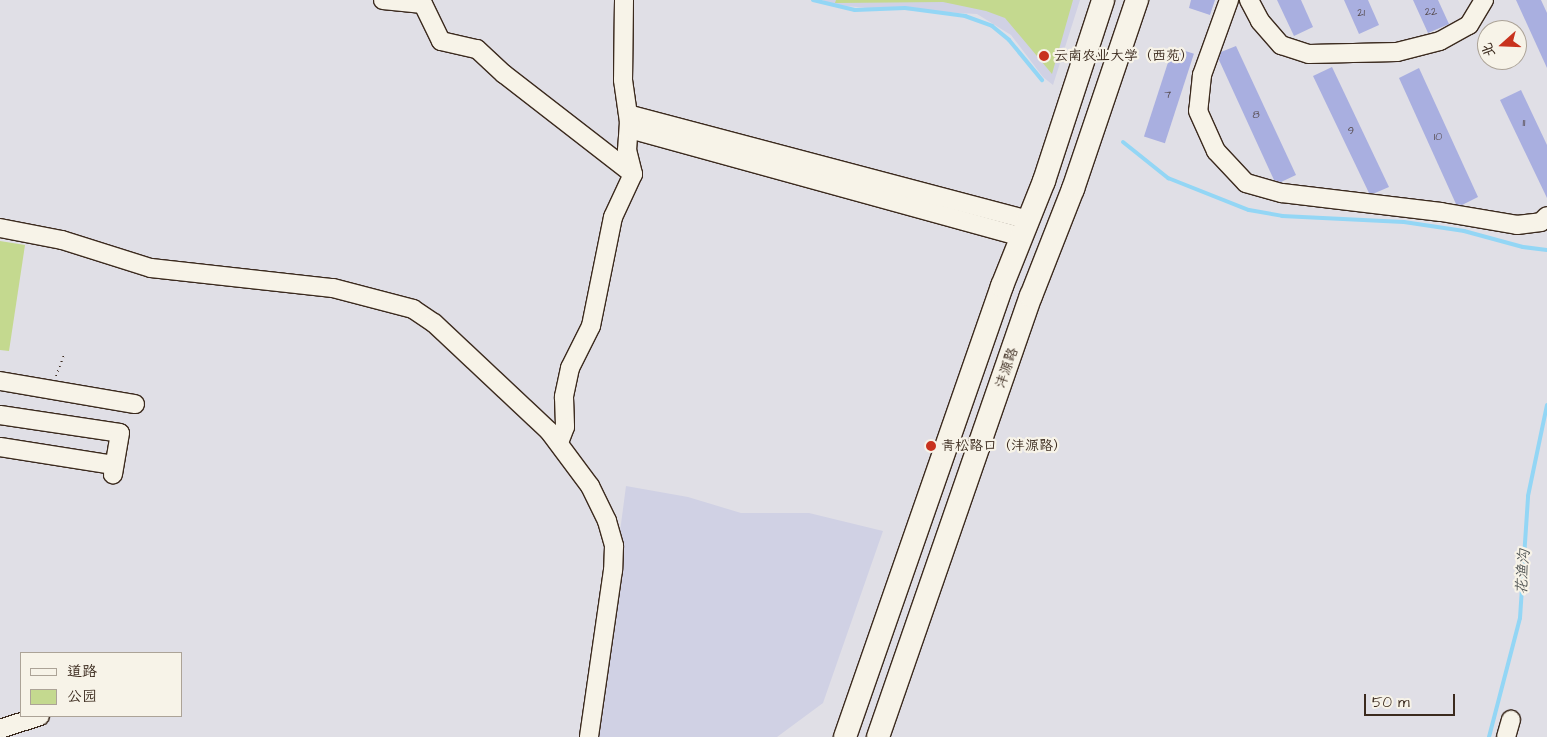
<!DOCTYPE html>
<html>
<head>
<meta charset="utf-8">
<style>
  body { margin:0 }
  #map { position:relative; width:1547px; height:737px; overflow:hidden; background:#e0dfe6; font-family:"Architects Daughter","LXGW WenKai TC",sans-serif }
  div>[style] { position:absolute }
  .built>* { inset:0; background:#d0d1e4 }
  .green>* { inset:0; background:#c4d98f }
  .stream>* { height:4px; margin:-2px; padding:0 2px; transform-origin:2px; border-radius:2px; background:#93d6f5 }
  .building>* { inset:0; background:#a9afe0; transform-origin:0 0 }
  .path>* { height:2px; margin-top:-1px; transform-origin:0; background:repeating-linear-gradient(90deg,#3b2a1e 0 1px,transparent 0 5px) }
  .roads { filter:drop-shadow(1px 0 #3b2a1e) drop-shadow(-1px 0 #3b2a1e) drop-shadow(0 1px #3b2a1e) drop-shadow(0 -1px #3b2a1e) }
  .minor>* { height:18px; margin:-9px; padding:0 9px; transform-origin:9px; border-radius:9px; background:#f7f3e8 }
  .major>* { height:22px; margin:-11px; padding:0 11px; transform-origin:11px; border-radius:11px; background:#f7f3e8 }
  .dots>* { width:14px; height:14px; translate:-50% -50%; box-sizing:border-box; border:2px solid #f7f3e8; border-radius:50% }
  span { translate:-50% -50%; white-space:nowrap; text-align:center; line-height:1.15; -webkit-text-stroke:4.5px #f7f3e8; paint-order:stroke }
  .number-label { font-size:11px; color:#564b4e }
  .number-label span { -webkit-text-stroke-width:0 }
  .poi-label { font-size:14px; color:#3b2a1e }
  .left { translate:0 -50%; text-align:left }
  .street-label { font-size:14px; color:#3b2a1e }
  .water-label { font-size:15px; color:#515554; font-style:italic }
  .legend { position:absolute; left:20px; top:652px; width:162px; height:65px; box-sizing:border-box; background:#f7f3e8; border:1px solid #aca397; margin:0; padding:6px 9px; list-style:none; font-size:15px; color:#3b2a1e }
  .legend li { display:flex; align-items:center; gap:10px; height:25px }
  .legend b { width:25px; border:1px solid #aca397 }
  .north { position:absolute; left:1477px; top:20px; width:50px; height:50px; box-sizing:border-box; background:#f7f3e8; border:1px solid #aca397; border-radius:50%; rotate:250deg; font-size:14px; font-weight:700; line-height:20px; text-align:center; color:#3b2a1e }
  .north::after { content:''; display:block; margin:auto; width:18px; height:22px; background:#c8321e; clip-path:polygon(50% 0,100% 100%,50% 72%,0 100%) }
  .scale { position:absolute; left:1364px; top:694px; width:91px; height:22px; box-sizing:border-box; border:2px solid #3b2a1e; border-top:0; padding-left:6px; font-size:15px; line-height:18px; white-space:nowrap; color:#3b2a1e; -webkit-text-stroke:4px #f7f3e8; paint-order:stroke }
</style>
</head>
<body>
<div id="map">
  <div class="built">
    <div style="clip-path:polygon(822px 0,1080px 0,1053px 85px,1043px 77px,1011px 35px,977px 14px,868px 8px,835px 5px)"></div>
    <div style="clip-path:polygon(626px 486px,688px 497px,741px 513px,809px 513px,883px 531px,823px 703px,777px 737px,593px 737px)"></div>
  </div>
  <div class="green">
    <div style="clip-path:polygon(836px 0,1073px 0,1052px 74px,1005px 18px,986px 11px,943px 2px,835px 3px)"></div>
    <div style="clip-path:polygon(0 241px,25px 245px,9px 351px,0 350px)"></div>
  </div>
  <div class="stream">
    <div style="left:813px;top:0;width:43px;rotate:13.4deg"></div>
    <div style="left:855px;top:10px;width:50px;rotate:-2.3deg"></div>
    <div style="left:905px;top:8px;width:61px;rotate:7.6deg"></div>
    <div style="left:965px;top:16px;width:29px;rotate:20deg"></div>
    <div style="left:992px;top:26px;width:22px;rotate:39deg"></div>
    <div style="left:1009px;top:40px;width:52px;rotate:50.5deg"></div>
    <div style="left:1123px;top:142px;width:58px;rotate:38.7deg"></div>
    <div style="left:1168px;top:178px;width:87px;rotate:21.6deg"></div>
    <div style="left:1249px;top:210px;width:34px;rotate:10deg"></div>
    <div style="left:1282px;top:216px;width:122px;rotate:2.8deg"></div>
    <div style="left:1404px;top:222px;width:61px;rotate:8.5deg"></div>
    <div style="left:1464px;top:231px;width:61px;rotate:15.2deg"></div>
    <div style="left:1523px;top:247px;width:24px;rotate:7deg"></div>
    <div style="left:1489px;top:737px;width:123px;rotate:-75.4deg"></div>
    <div style="left:1520px;top:618px;width:122px;rotate:-86.2deg"></div>
    <div style="left:1528px;top:496px;width:93px;rotate:-78.2deg"></div>
  </div>
  <div class="building">
    <div style="clip-path:polygon(1191px 0,1215px 0,1210px 15px,1189px 8px)"></div>
    <div style="clip-path:polygon(1277px 0,1301px 0,1313px 27px,1294px 36px)"></div>
    <div style="clip-path:polygon(1344px 0,1368px 0,1379px 25px,1359px 34px)"></div>
    <div style="clip-path:polygon(1413px 0,1438px 0,1449px 24px,1428px 33px)"></div>
    <div style="clip-path:polygon(1516px 0,1541px 0,1547px 13px,1547px 68px)"></div>
    <div style="clip-path:polygon(1236px 46px,1296px 175px,1281px 182px,1274px 180px,1219px 60px,1221px 52px)"></div>
    <div style="left:1173px;top:47px;width:22px;height:94px;rotate:18deg"></div>
    <div style="clip-path:polygon(1332px 67px,1389px 187px,1375px 193px,1369px 193px,1313px 76px)"></div>
    <div style="clip-path:polygon(1419px 68px,1478px 197px,1462px 205px,1456px 204px,1399px 78px)"></div>
    <div style="clip-path:polygon(1521px 90px,1547px 145px,1547px 198px,1500px 100px)"></div>
  </div>
  <div class="path">
    <div style="left:56px;top:376px;width:22px;rotate:-69deg"></div>
  </div>
  <div class="roads">
    <div class="minor">
      <div style="left:383px;top:0;width:40px;rotate:5.7deg"></div>
      <div style="left:423px;top:4px;width:41px;rotate:64.1deg"></div>
      <div style="left:441px;top:41px;width:37px;rotate:13deg"></div>
      <div style="left:477px;top:49px;width:37px;rotate:43deg"></div>
      <div style="left:504px;top:74px;width:163px;rotate:37.8deg"></div>
      <div style="left:633px;top:174px;width:47px;rotate:114.9deg"></div>
      <div style="left:613px;top:217px;width:111px;rotate:101.4deg"></div>
      <div style="left:591px;top:326px;width:47px;rotate:116.6deg"></div>
      <div style="left:570px;top:368px;width:30px;rotate:102deg"></div>
      <div style="left:564px;top:397px;width:30px;rotate:88deg"></div>
      <div style="left:565px;top:427px;width:17px;rotate:111deg"></div>
      <div style="left:624px;top:0;width:80px;rotate:90.7deg"></div>
      <div style="left:623px;top:80px;width:42px;rotate:81.9deg"></div>
      <div style="left:629px;top:122px;width:28px;rotate:94deg"></div>
      <div style="left:627px;top:150px;width:25px;rotate:76deg"></div>
      <div style="left:1229px;top:0;width:80px;rotate:109.8deg"></div>
      <div style="left:1202px;top:75px;width:36px;rotate:96deg"></div>
      <div style="left:1198px;top:111px;width:44px;rotate:65.8deg"></div>
      <div style="left:1216px;top:151px;width:44px;rotate:46.8deg"></div>
      <div style="left:1246px;top:183px;width:37px;rotate:16deg"></div>
      <div style="left:1282px;top:193px;width:160px;rotate:6.8deg"></div>
      <div style="left:1441px;top:212px;width:77px;rotate:9.7deg"></div>
      <div style="left:1517px;top:225px;width:24px;rotate:-7deg"></div>
      <div style="left:1541px;top:222px;width:8px;rotate:-45deg"></div>
      <div style="left:1249px;top:0;width:24px;rotate:62deg"></div>
      <div style="left:1260px;top:21px;width:32px;rotate:49deg"></div>
      <div style="left:1281px;top:45px;width:29px;rotate:18deg"></div>
      <div style="left:1309px;top:54px;width:88px;rotate:-1.3deg"></div>
      <div style="left:1397px;top:52px;width:44px;rotate:-14.3deg"></div>
      <div style="left:1440px;top:41px;width:33px;rotate:-29deg"></div>
      <div style="left:1469px;top:25px;width:29px;rotate:-59deg"></div>
      <div style="left:0;top:228px;width:63px;rotate:11deg"></div>
      <div style="left:62px;top:240px;width:93px;rotate:17.5deg"></div>
      <div style="left:151px;top:268px;width:183px;rotate:6.3deg"></div>
      <div style="left:333px;top:288px;width:83px;rotate:14.7deg"></div>
      <div style="left:413px;top:309px;width:25px;rotate:34deg"></div>
      <div style="left:434px;top:323px;width:158px;rotate:43.2deg"></div>
      <div style="left:549px;top:431px;width:69px;rotate:53.3deg"></div>
      <div style="left:590px;top:486px;width:39px;rotate:64deg"></div>
      <div style="left:607px;top:521px;width:26px;rotate:74deg"></div>
      <div style="left:614px;top:546px;width:24px;rotate:92deg"></div>
      <div style="left:613px;top:570px;width:169px;rotate:98.2deg"></div>
      <div style="left:1022px;top:237px;width:403px;rotate:-164.6deg"></div>
      <div style="left:633px;top:130px;width:9px;rotate:-117deg"></div>
      <div style="left:629px;top:122px;width:7px;rotate:-74deg"></div>
      <div style="left:631px;top:115px;width:412px;rotate:14.8deg"></div>
      <div style="left:0;top:381px;width:137px;rotate:9.7deg"></div>
      <div style="left:0;top:415px;width:121px;rotate:8.5deg"></div>
      <div style="left:120px;top:433px;width:42px;rotate:99.7deg"></div>
      <div style="left:0;top:447px;width:115px;rotate:9deg"></div>
      <div style="left:0;top:729px;width:42px;rotate:-18deg"></div>
      <div style="left:1506px;top:737px;width:18px;rotate:-74deg"></div>
    </div>
    <div class="major">
      <div style="left:845px;top:737px;width:478px;rotate:-70.8deg"></div>
      <div style="left:1002px;top:286px;width:113px;rotate:-68.2deg"></div>
      <div style="left:1044px;top:181px;width:190px;rotate:-71.9deg"></div>
      <div style="left:878px;top:737px;width:467px;rotate:-70.9deg"></div>
      <div style="left:1031px;top:296px;width:115px;rotate:-68.6deg"></div>
      <div style="left:1073px;top:189px;width:200px;rotate:-71.3deg"></div>
    </div>
  </div>
  <div class="dots">
    <div style="left:1044px;top:56px;background:#c8321e"></div>
    <div style="left:931px;top:446px;background:#c8321e"></div>
  </div>
  <div class="number-label">
    <span style="left:1431px;top:12px">22</span>
    <span style="left:1361px;top:13px">21</span>
    <span style="left:1168px;top:95px">7</span>
    <span style="left:1256px;top:115px">8</span>
    <span style="left:1524px;top:123px">11</span>
    <span style="left:1351px;top:131px">9</span>
    <span style="left:1438px;top:137px">10</span>
  </div>
  <div class="poi-label">
    <span class="left" style="left:1054px;top:56px">云南农业大学（西苑）</span>
    <span class="left" style="left:941px;top:446px">青松路口（沣源路）</span>
  </div>
  <div class="street-label">
    <span style="left:1007px;top:368px;rotate:-71deg">沣源路</span>
  </div>
  <div class="water-label">
    <span style="left:1523px;top:572px;rotate:-86deg">花渔沟</span>
  </div>
  <ul class="legend">
  <li><b style="height:6px;background:#f7f3e8"></b>道路</li>
  <li><b style="height:14px;background:#c4d98f"></b>公园</li>
  </ul>
  <div class="north">北</div>
  <div class="scale">50 m</div>
</div>
</body>
</html>
